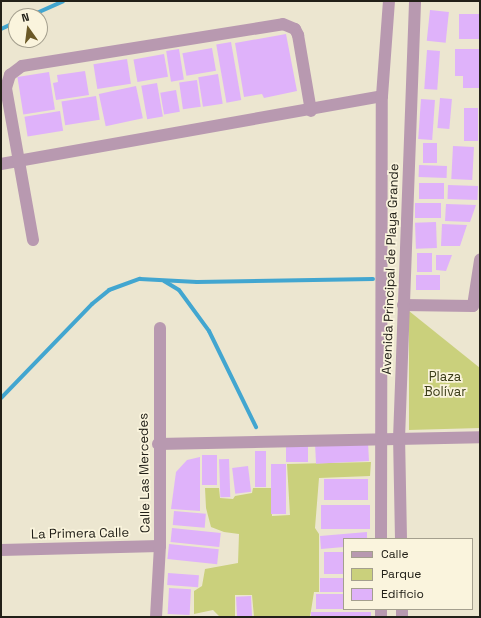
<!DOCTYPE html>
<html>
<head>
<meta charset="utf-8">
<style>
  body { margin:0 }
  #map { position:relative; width:481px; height:618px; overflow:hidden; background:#ece6d0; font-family:"Space Grotesk",sans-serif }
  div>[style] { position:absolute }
  .green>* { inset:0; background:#cad07c }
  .stream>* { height:4px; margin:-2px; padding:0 2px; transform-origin:2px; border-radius:2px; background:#42a6d0 }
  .building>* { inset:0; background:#dfb2fa; transform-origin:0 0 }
  .minor>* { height:12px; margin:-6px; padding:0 6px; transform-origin:6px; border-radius:6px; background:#b899b0 }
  span { translate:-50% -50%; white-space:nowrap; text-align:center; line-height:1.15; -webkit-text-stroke:3.5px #faf4dd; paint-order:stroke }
  .street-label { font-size:13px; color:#222018 }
  .park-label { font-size:13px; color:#3b3d18 }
  .frame { position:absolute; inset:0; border:2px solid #222018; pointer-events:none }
  .legend { position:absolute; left:343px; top:538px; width:130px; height:72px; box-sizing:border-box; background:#faf4dd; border:1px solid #a49f8e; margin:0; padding:5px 7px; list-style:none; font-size:12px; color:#222018 }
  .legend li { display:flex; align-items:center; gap:8px; height:20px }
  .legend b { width:20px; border:1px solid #a49f8e }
  .north { position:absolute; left:8px; top:8px; width:40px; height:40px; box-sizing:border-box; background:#faf4dd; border:1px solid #a49f8e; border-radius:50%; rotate:346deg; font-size:11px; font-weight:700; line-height:16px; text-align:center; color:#222018 }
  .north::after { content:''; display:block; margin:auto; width:14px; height:18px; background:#6b5927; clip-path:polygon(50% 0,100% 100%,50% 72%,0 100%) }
</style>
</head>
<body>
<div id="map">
  <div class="green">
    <div style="clip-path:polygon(409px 311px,480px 368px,480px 428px,409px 430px)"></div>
    <div style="clip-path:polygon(371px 462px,370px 476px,319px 478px,315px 528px,319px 534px,319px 592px,314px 592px,310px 617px,254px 617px,252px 595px,235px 595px,235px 617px,220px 617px,213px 610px,194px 614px,194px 591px,202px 586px,205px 569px,238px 563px,239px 534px,224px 532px,211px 527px,206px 508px,205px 488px,219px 488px,220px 498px,233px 499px,235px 496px,252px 493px,253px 488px,271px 488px,272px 516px,290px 515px,287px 464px)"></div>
  </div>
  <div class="stream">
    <div style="left:30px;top:16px;width:36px;rotate:-24deg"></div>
    <div style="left:1px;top:29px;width:17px;rotate:-25deg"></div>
    <div style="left:164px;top:281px;width:17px;rotate:31deg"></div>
    <div style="left:179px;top:290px;width:51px;rotate:53.8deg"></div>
    <div style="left:209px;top:331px;width:107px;rotate:63.9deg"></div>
    <div style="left:1px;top:398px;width:131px;rotate:-45.9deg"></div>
    <div style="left:92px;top:304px;width:22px;rotate:-39deg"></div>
    <div style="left:109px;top:290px;width:33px;rotate:-20deg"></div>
    <div style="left:140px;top:279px;width:57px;rotate:3deg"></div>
    <div style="left:197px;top:282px;width:176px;rotate:-1deg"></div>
  </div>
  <div class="building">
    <div style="left:430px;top:10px;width:19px;height:31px;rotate:6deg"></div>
    <div style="left:459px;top:14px;width:21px;height:25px"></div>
    <div style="clip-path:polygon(286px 34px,297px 91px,264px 98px,262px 94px,244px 97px,235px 43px)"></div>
    <div style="left:231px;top:42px;width:59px;height:15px;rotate:80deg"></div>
    <div style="left:212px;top:48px;width:23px;height:30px;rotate:80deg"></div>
    <div style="left:179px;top:49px;width:31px;height:13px;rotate:81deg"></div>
    <div style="clip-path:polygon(455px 49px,480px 49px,480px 88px,463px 88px,463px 76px,455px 76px)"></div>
    <div style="left:427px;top:50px;width:13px;height:39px;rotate:4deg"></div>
    <div style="left:164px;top:54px;width:23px;height:31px;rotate:80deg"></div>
    <div style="left:127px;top:59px;width:25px;height:34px;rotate:81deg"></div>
    <div style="clip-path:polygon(85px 71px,89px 95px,56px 100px,53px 83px,58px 82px,57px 75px)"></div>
    <div style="left:49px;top:72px;width:38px;height:32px;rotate:81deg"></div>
    <div style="left:218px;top:74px;width:30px;height:20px;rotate:81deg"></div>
    <div style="left:197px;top:80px;width:27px;height:18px;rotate:82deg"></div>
    <div style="left:157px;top:83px;width:34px;height:16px;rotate:80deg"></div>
    <div style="left:136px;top:86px;width:33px;height:38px;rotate:78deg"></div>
    <div style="left:176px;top:90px;width:22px;height:16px;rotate:80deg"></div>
    <div style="left:96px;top:96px;width:24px;height:35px;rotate:81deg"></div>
    <div style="left:440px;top:98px;width:12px;height:30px;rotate:5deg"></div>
    <div style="left:421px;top:99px;width:14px;height:40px;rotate:4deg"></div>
    <div style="left:464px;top:108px;width:14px;height:33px"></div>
    <div style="left:60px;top:111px;width:20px;height:36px;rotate:81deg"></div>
    <div style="left:423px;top:143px;width:14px;height:20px"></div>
    <div style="left:453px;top:146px;width:21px;height:33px;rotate:3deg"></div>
    <div style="left:419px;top:165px;width:28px;height:12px;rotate:2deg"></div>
    <div style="left:419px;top:183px;width:25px;height:16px"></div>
    <div style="left:448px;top:185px;width:30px;height:14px;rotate:2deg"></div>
    <div style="left:415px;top:203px;width:26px;height:15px"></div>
    <div style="clip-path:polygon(446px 204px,476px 205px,470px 222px,445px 221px)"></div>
    <div style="left:436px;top:222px;width:26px;height:21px;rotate:88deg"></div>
    <div style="clip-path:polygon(442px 224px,467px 225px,460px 246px,441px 246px)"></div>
    <div style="left:417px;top:253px;width:15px;height:19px"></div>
    <div style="clip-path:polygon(436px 255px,452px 255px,446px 271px,436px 270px)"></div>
    <div style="left:416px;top:275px;width:24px;height:15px"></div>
    <div style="left:368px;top:442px;width:19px;height:53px;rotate:87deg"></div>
    <div style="left:286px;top:446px;width:22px;height:16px"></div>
    <div style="left:255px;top:451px;width:11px;height:36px"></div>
    <div style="left:202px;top:455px;width:15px;height:30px"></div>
    <div style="clip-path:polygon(200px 457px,200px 511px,171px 509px,176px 472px,187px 460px)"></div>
    <div style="left:229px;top:459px;width:38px;height:10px;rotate:88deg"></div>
    <div style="left:271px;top:464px;width:15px;height:50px"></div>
    <div style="left:248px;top:466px;width:26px;height:16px;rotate:83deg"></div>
    <div style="left:368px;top:479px;width:21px;height:44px;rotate:90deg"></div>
    <div style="left:321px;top:505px;width:49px;height:24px"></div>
    <div style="left:174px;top:511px;width:32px;height:14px;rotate:5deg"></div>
    <div style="left:172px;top:528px;width:49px;height:14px;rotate:6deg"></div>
    <div style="clip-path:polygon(367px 532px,367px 539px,344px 539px,344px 547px,321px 549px,320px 536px)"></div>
    <div style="left:169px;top:544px;width:50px;height:15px;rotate:6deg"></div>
    <div style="left:344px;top:552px;width:22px;height:20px;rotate:90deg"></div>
    <div style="left:168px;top:573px;width:31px;height:12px;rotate:4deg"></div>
    <div style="left:344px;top:578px;width:14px;height:24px;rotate:90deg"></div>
    <div style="left:169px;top:588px;width:22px;height:26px;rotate:3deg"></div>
    <div style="left:316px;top:594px;width:28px;height:15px"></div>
    <div style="left:251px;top:596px;width:21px;height:15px;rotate:87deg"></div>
    <div style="left:311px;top:612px;width:60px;height:5px"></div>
  </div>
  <div class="minor">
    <div style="left:1px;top:164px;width:387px;rotate:-10.1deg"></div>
    <div style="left:33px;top:240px;width:154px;rotate:-100.1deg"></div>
    <div style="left:6px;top:88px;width:14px;rotate:-73deg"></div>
    <div style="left:10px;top:75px;width:15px;rotate:-37deg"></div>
    <div style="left:22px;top:66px;width:264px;rotate:-9.1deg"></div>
    <div style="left:283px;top:24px;width:13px;rotate:23deg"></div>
    <div style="left:295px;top:29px;width:7px;rotate:63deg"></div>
    <div style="left:298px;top:35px;width:77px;rotate:80.3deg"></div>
    <div style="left:403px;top:305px;width:70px;rotate:0.8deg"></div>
    <div style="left:473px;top:306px;width:47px;rotate:-81.3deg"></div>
    <div style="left:158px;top:444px;width:322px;rotate:-1.2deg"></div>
    <div style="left:381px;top:539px;width:443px;rotate:-89.9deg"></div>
    <div style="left:382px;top:96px;width:95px;rotate:-85.8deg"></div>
    <div style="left:401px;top:539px;width:100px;rotate:-91.1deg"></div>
    <div style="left:399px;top:439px;width:438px;rotate:-87.9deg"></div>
    <div style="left:1px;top:550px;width:159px;rotate:-1.4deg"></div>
    <div style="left:381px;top:609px;width:8px;rotate:90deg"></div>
    <div style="left:402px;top:609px;width:8px;rotate:90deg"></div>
    <div style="left:156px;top:617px;width:71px;rotate:-86.8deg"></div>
    <div style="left:160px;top:546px;width:218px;rotate:-90deg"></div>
  </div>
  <div class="street-label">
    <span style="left:391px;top:269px;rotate:-88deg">Avenida Principal de Playa Grande</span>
    <span style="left:145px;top:473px;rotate:-91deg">Calle Las Mercedes</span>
    <span style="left:80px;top:534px;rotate:-1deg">La Primera Calle</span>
  </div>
  <div class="park-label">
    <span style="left:445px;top:385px">Plaza<br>Bolívar</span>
  </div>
  <div class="frame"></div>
  <ul class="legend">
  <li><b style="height:5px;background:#b899b0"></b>Calle</li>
  <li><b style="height:11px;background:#cad07c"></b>Parque</li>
  <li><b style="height:11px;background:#dfb2fa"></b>Edificio</li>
  </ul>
  <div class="north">N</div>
</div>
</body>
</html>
